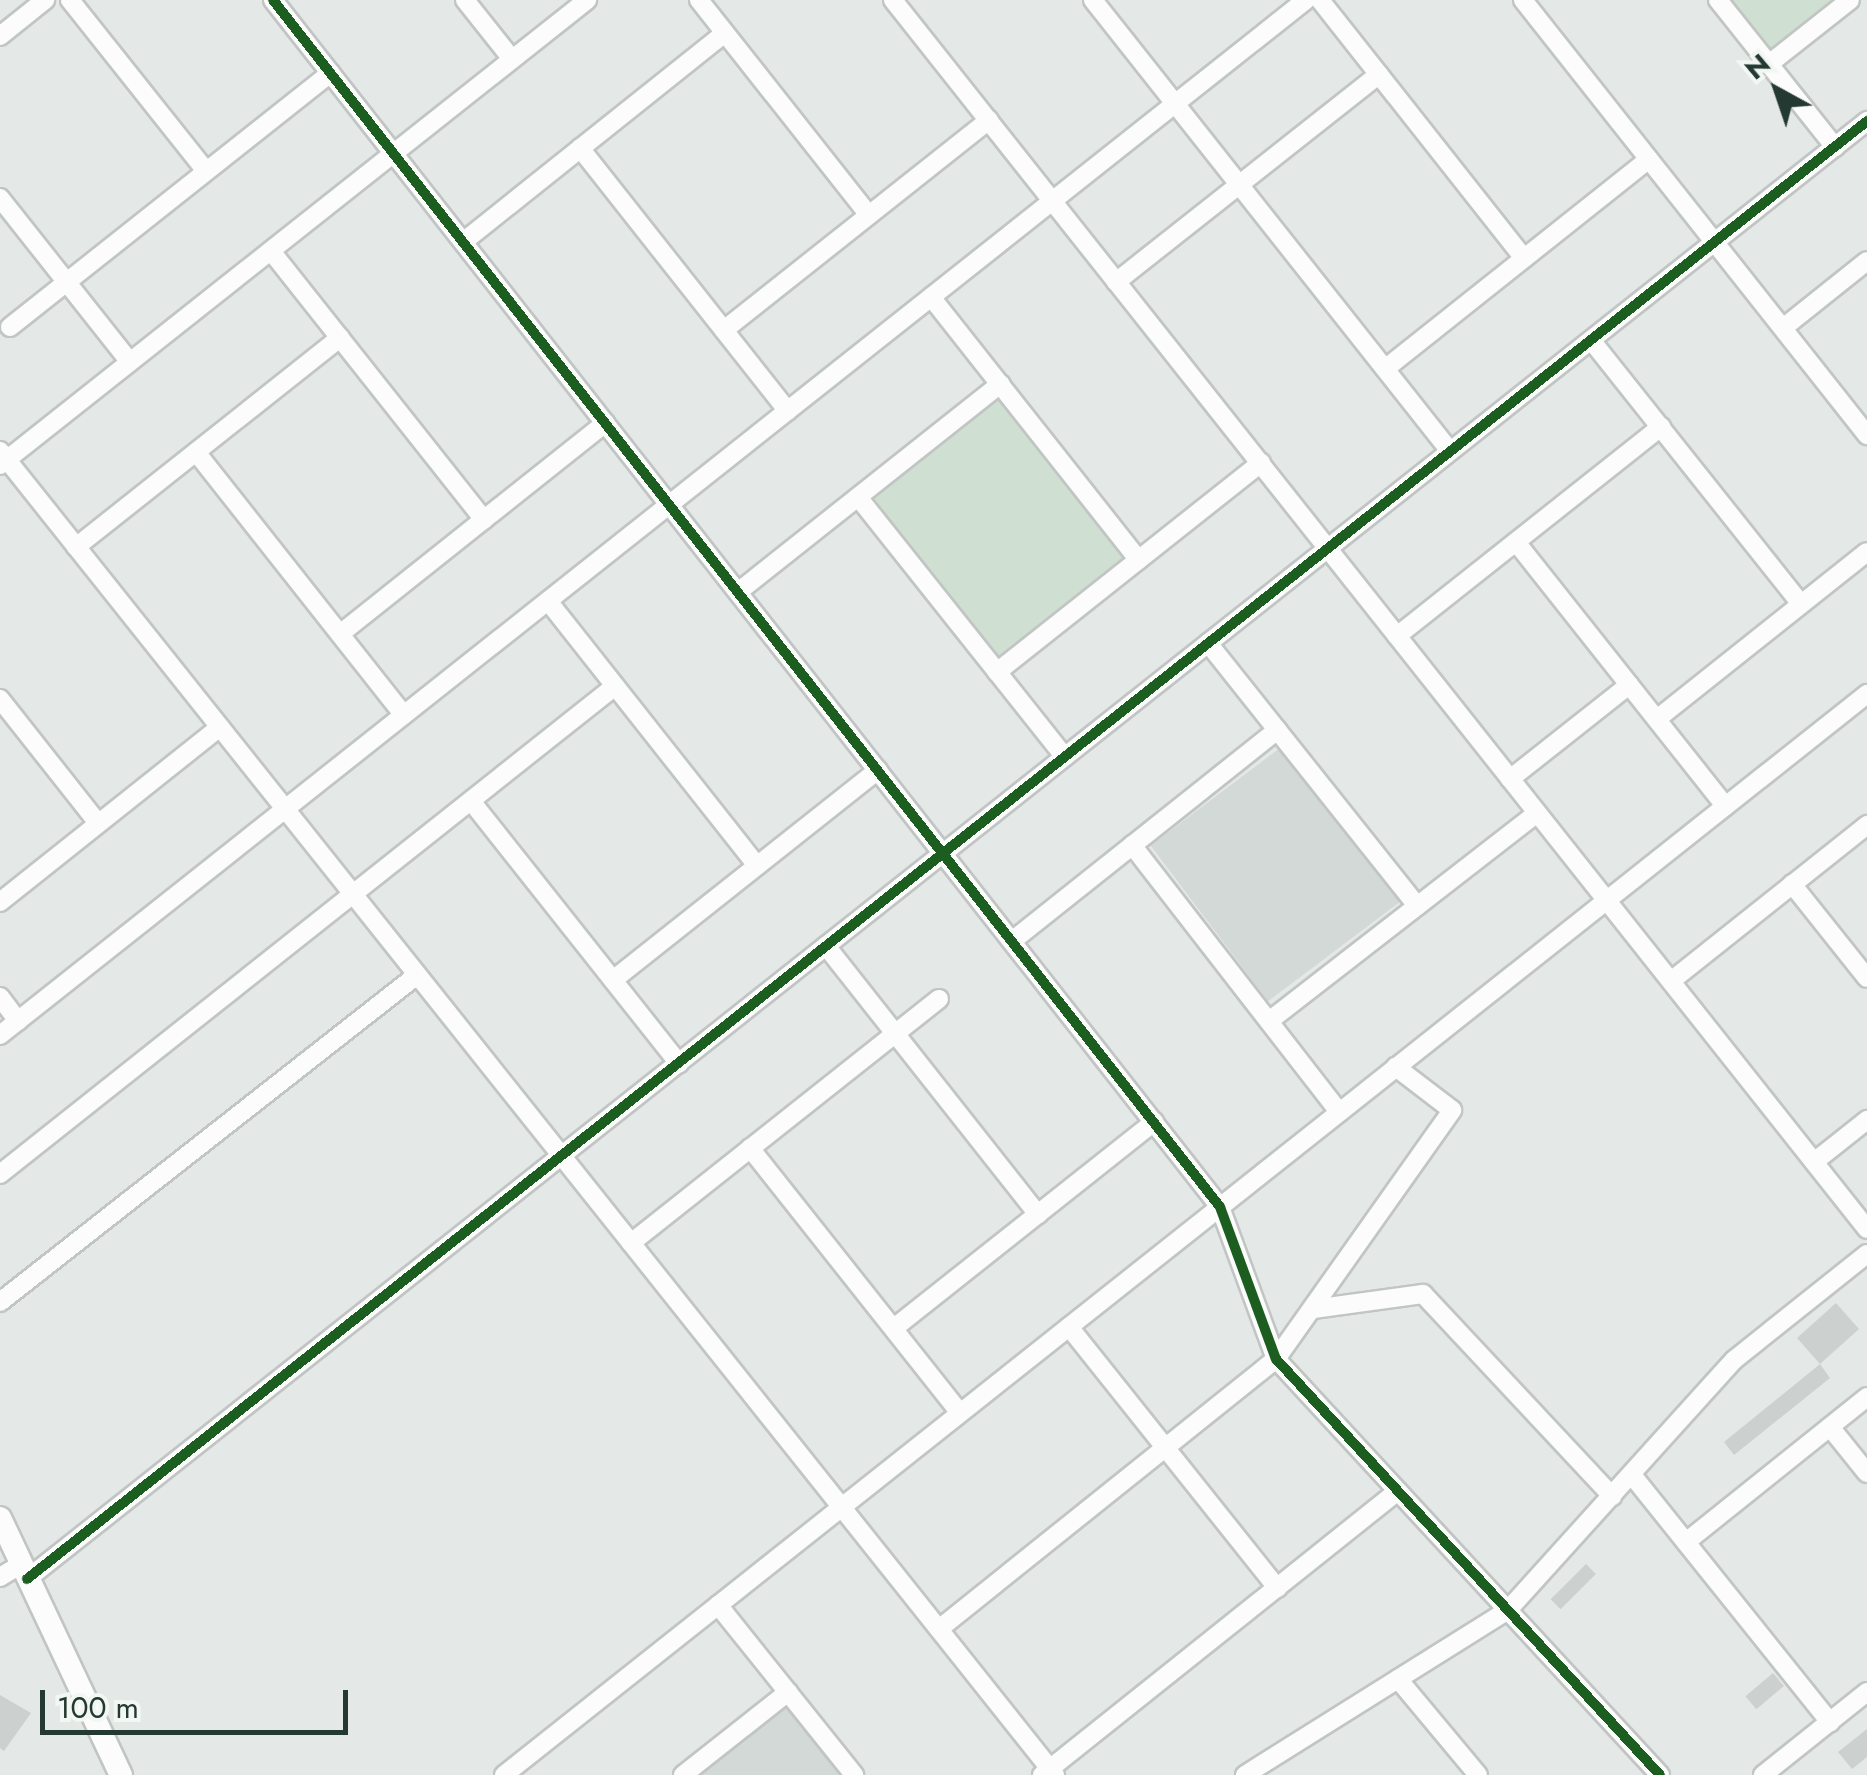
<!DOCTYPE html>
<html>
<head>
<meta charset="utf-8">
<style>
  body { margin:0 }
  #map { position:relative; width:1867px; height:1775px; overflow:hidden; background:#e4e8e6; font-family:Jost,sans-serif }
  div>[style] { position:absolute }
  .built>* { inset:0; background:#d2d9d6; transform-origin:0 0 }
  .green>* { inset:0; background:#cfe0d3; transform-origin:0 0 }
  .building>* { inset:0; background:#ccd1cf; transform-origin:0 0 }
  .roads { filter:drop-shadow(2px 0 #c1c5c3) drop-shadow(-2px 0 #c1c5c3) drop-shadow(0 2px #c1c5c3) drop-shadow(0 -2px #c1c5c3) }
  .minor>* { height:18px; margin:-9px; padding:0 9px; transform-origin:9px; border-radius:9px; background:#fbfcfb }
  .secondary>* { height:22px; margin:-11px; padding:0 11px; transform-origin:11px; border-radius:11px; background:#fbfcfb }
  .cycleway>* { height:10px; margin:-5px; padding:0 5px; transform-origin:5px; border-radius:5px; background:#1b5e20 }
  span { translate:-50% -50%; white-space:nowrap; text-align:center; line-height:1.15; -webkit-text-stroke:8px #f2f7f4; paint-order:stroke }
  .north { position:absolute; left:1727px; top:40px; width:100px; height:100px; -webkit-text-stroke:8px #f2f7f4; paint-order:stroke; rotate:320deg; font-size:28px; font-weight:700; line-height:40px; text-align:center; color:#243932 }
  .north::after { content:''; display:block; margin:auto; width:35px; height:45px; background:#243932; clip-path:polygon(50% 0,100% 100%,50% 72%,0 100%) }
  .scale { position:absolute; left:40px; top:1690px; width:308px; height:45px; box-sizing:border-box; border:5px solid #243932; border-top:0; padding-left:12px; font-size:30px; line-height:35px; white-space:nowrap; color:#243932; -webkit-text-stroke:8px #f2f7f4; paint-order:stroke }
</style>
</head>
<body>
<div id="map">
  <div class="built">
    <div style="left:1284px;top:745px;width:195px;height:167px;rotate:53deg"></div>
    <div style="clip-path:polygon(783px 1704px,840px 1775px,696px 1775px)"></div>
  </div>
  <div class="green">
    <div style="clip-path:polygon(1727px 0,1839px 0,1770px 55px)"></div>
    <div style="left:996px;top:392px;width:218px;height:167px;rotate:52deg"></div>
  </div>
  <div class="building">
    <div style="clip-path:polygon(1836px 1303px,1859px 1329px,1820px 1364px,1830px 1378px,1734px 1455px,1724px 1442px,1820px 1364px,1797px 1338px)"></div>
    <div style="left:1586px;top:1564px;width:14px;height:50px;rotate:45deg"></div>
    <div style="left:1773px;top:1673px;width:17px;height:36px;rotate:50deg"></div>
    <div style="clip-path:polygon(0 1695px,31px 1713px,4px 1751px,0 1748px)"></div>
    <div style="clip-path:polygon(1867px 1729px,1867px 1757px,1852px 1769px,1838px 1752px)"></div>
  </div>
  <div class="roads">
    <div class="minor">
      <div style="left:70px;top:0;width:218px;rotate:51.5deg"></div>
      <div style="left:273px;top:0;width:1534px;rotate:51.88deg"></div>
      <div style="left:1220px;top:1207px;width:162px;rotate:69.8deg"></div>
      <div style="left:1276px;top:1359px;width:566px;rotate:47.29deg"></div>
      <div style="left:465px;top:0;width:75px;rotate:51.5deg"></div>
      <div style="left:699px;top:0;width:274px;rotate:51.7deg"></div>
      <div style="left:893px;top:0;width:1568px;rotate:51.6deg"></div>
      <div style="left:1093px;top:0;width:575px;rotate:51.64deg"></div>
      <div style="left:1320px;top:0;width:329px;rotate:51.7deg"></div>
      <div style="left:1523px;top:0;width:555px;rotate:51.66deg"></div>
      <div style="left:1718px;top:0;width:188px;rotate:51.5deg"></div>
      <div style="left:0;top:36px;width:58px;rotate:-38.7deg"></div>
      <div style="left:1769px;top:64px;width:103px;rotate:-38.3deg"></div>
      <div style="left:580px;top:148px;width:335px;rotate:51.7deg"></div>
      <div style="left:0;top:198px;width:209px;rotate:51.6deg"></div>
      <div style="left:463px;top:242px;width:335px;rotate:-38.6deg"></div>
      <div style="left:271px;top:251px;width:343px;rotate:51.6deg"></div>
      <div style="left:1116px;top:282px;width:335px;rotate:-38.3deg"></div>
      <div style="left:931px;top:297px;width:335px;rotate:51.7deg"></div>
      <div style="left:10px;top:327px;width:409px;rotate:-38.4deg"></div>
      <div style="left:1783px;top:328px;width:107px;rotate:-38.6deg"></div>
      <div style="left:724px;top:330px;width:338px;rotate:-38.4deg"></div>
      <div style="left:1591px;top:340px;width:337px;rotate:51.5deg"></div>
      <div style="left:1385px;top:369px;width:337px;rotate:-38.5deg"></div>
      <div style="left:0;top:451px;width:1693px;rotate:51.45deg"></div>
      <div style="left:196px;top:452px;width:335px;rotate:51.7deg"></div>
      <div style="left:0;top:465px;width:749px;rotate:-38.38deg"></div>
      <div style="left:858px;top:497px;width:332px;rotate:51.5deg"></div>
      <div style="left:1516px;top:542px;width:337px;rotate:51.6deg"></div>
      <div style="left:76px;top:547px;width:337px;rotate:-38.4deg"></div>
      <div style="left:738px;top:592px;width:335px;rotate:-38.4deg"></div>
      <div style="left:548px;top:601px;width:337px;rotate:51.7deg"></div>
      <div style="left:340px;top:634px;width:339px;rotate:-38.5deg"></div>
      <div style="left:1397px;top:636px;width:337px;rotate:-38.4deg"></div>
      <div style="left:1208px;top:643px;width:336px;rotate:51.5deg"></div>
      <div style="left:997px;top:672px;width:337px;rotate:-38.4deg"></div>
      <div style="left:0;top:699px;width:158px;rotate:51.7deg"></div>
      <div style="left:1657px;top:719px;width:268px;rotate:-38.5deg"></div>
      <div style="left:1510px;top:779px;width:152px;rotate:-38.3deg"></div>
      <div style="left:471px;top:801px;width:335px;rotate:51.6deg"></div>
      <div style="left:1132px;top:845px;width:338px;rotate:52.2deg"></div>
      <div style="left:1792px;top:884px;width:120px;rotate:51.4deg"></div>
      <div style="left:0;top:902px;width:281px;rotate:-38.5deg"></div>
      <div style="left:1012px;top:941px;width:339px;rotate:-38.5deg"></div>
      <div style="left:826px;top:946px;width:342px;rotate:51.7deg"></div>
      <div style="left:613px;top:980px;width:338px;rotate:-38.4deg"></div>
      <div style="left:1671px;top:981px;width:251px;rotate:-38.5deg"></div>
      <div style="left:0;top:997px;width:30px;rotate:53deg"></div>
      <div style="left:1269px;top:1021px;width:339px;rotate:-37.8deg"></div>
      <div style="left:0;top:1035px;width:1666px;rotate:-38.4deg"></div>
      <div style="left:750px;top:1148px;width:338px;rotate:51.6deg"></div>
      <div style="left:1814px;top:1162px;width:68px;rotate:-38.4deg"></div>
      <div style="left:0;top:1174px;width:785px;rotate:-38.43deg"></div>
      <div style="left:631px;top:1243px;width:393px;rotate:-38.4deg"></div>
      <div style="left:0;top:1302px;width:530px;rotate:-38.1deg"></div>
      <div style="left:1313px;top:1309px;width:111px;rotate:-7.8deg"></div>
      <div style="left:1423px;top:1294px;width:277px;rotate:46.9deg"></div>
      <div style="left:1069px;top:1327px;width:334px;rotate:51.4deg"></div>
      <div style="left:894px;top:1328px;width:332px;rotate:-38.4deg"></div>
      <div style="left:1830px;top:1427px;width:59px;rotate:51.2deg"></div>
      <div style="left:1632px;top:1475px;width:317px;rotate:51.3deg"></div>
      <div style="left:1686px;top:1542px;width:232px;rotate:-38.7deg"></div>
      <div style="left:0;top:1577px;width:23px;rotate:-31deg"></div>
      <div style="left:27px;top:1579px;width:2348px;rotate:-38.39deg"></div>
      <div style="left:718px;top:1605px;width:218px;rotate:51.3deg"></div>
      <div style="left:939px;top:1629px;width:432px;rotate:-38.7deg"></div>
      <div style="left:1276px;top:1359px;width:305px;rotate:-54.7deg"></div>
      <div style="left:1452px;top:1110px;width:71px;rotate:-142.5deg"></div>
      <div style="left:1398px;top:1679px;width:125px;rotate:50.2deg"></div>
      <div style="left:504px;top:1775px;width:1740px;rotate:-38.42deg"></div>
      <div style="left:683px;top:1775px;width:134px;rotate:-38.3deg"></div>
      <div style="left:1042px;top:1775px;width:455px;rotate:-38.6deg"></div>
      <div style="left:1245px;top:1775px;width:310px;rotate:-32.1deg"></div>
      <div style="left:1508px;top:1610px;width:337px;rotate:-47.9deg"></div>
      <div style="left:1734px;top:1360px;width:170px;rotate:-38.6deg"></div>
      <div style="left:1763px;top:1775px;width:133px;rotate:-38.6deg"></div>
    </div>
    <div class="secondary">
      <div style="left:0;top:1518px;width:284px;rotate:64.8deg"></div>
    </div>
  </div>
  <div class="cycleway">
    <div style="left:273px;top:0;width:1534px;rotate:51.88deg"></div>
    <div style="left:1220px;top:1207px;width:162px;rotate:69.8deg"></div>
    <div style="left:1276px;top:1359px;width:566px;rotate:47.29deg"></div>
    <div style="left:27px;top:1579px;width:2348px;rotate:-38.39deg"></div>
  </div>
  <div class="north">N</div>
  <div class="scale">100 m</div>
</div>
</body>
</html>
